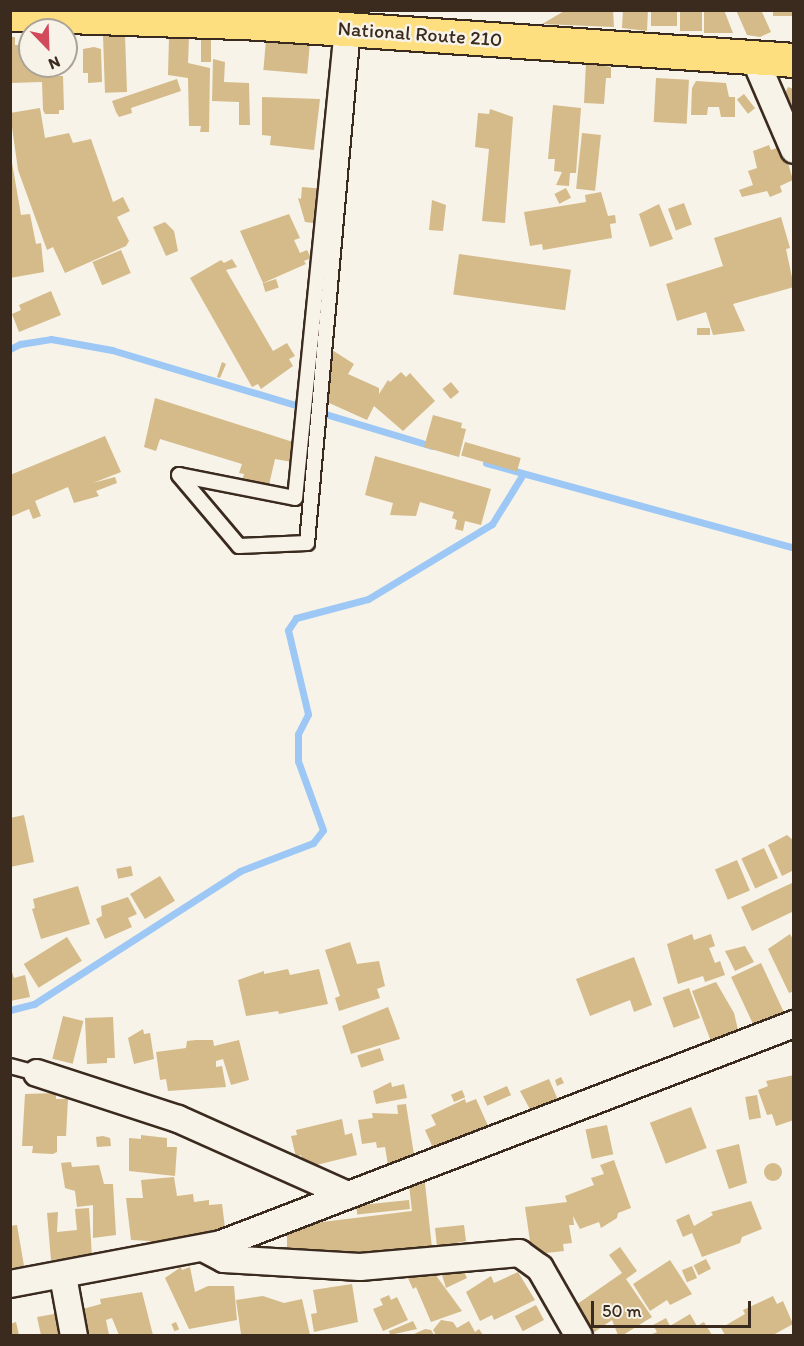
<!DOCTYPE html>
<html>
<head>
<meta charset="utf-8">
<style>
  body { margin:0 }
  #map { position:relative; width:804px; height:1346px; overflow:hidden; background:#f7f3e8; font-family:Itim,sans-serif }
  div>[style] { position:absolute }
  .stream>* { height:7px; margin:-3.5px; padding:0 3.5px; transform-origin:3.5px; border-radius:3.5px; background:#9dc8f6 }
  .building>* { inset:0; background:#d5ba8a; transform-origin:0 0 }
  .round { border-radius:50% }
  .roads { filter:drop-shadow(2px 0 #3b2a1e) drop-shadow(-2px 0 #3b2a1e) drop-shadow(0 2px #3b2a1e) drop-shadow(0 -2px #3b2a1e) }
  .service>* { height:14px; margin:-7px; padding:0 7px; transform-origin:7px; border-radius:7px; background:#f7f3e8 }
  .minor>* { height:26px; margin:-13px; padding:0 13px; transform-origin:13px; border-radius:13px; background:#f7f3e8 }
  .trunk>* { height:33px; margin:-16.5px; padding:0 16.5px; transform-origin:16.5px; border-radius:16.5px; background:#fddf80 }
  span { translate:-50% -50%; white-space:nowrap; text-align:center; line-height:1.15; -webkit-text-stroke:5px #f7f3e8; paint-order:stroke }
  .street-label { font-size:20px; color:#3b2a1e }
  .frame { position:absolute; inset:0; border:12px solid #3b2a1e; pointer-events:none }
  .north { position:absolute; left:18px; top:18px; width:60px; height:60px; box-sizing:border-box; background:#f7f3e8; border:2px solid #aca397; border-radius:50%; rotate:157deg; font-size:16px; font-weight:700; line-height:24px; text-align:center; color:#3b2a1e }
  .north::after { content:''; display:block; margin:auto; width:21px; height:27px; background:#d1495b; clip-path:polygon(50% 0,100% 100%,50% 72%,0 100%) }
  .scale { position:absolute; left:591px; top:1301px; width:160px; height:27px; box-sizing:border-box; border:3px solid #3b2a1e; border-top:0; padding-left:8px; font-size:18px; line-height:21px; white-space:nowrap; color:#3b2a1e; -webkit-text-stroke:4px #f7f3e8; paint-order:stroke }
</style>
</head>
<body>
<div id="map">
  <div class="stream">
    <div style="left:10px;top:349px;width:11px;rotate:-27deg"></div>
    <div style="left:20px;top:344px;width:31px;rotate:-9deg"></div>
    <div style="left:51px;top:339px;width:62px;rotate:10.2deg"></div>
    <div style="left:112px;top:350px;width:334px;rotate:16.7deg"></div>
    <div style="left:486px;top:463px;width:320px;rotate:15.4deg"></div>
    <div style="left:10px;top:1010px;width:25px;rotate:-14deg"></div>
    <div style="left:34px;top:1004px;width:245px;rotate:-32.8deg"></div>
    <div style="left:240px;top:871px;width:78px;rotate:-21deg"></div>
    <div style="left:313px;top:843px;width:16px;rotate:-52deg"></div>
    <div style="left:323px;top:830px;width:73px;rotate:-109.9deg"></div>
    <div style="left:298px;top:761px;width:27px;rotate:-90deg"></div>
    <div style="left:298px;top:734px;width:22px;rotate:-63deg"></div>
    <div style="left:308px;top:714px;width:86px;rotate:-103.4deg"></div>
    <div style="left:288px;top:630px;width:14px;rotate:-56deg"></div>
    <div style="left:296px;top:618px;width:74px;rotate:-14.8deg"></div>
    <div style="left:368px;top:599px;width:145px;rotate:-31.2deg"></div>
    <div style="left:492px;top:524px;width:59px;rotate:-58.2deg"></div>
  </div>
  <div class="building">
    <div style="clip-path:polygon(566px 10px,613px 10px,614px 27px,542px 24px)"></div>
    <div style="clip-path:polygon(623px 10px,648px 10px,647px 31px,622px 28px)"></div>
    <div style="left:651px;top:10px;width:26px;height:16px"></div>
    <div style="left:680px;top:10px;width:22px;height:21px"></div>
    <div style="clip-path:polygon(704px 10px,724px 10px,733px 33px,704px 33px)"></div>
    <div style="clip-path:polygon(736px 10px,767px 10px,762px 12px,771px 32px,760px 37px,747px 35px)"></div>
    <div style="left:773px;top:10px;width:21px;height:6px"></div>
    <div style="left:125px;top:35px;width:57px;height:22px;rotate:88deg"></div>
    <div style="clip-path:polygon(10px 37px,15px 37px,15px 45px,30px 45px,30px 66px,56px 66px,57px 76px,63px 76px,64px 110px,59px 110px,59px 114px,45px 114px,43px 110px,42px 82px,10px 83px)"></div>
    <div style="clip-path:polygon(169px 37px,189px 37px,188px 63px,210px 68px,209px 132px,200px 132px,201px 126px,189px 126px,188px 78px,168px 75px)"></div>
    <div style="left:201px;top:38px;width:10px;height:24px"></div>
    <div style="left:266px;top:40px;width:44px;height:30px;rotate:5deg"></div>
    <div style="clip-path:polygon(94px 47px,101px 49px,102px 82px,88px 83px,88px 73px,83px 73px,83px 49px)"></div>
    <div style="clip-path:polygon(213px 59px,225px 62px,224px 82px,249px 83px,250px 125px,239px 125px,239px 102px,212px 101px)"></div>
    <div style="clip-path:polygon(586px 63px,611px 67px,611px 78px,606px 78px,604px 104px,584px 103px)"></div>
    <div style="left:656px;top:78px;width:33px;height:44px;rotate:3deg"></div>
    <div style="clip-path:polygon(177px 79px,181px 91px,131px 108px,132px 113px,119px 117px,116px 112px,112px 101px)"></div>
    <div style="clip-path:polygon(696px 81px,726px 83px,729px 97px,735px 97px,735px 117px,721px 117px,719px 107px,708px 107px,707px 115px,691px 115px,692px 88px)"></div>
    <div style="clip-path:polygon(788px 87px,794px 89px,794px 118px,785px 93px)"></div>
    <div style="left:744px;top:94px;width:18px;height:9px;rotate:52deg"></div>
    <div style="clip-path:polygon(262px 97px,320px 99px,314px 150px,270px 145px,271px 136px,262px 135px)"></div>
    <div style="clip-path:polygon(553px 105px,581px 108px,576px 173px,570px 173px,569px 186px,556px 185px,562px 172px,554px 171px,555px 159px,548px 159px)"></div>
    <div style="clip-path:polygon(40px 108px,45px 138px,69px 133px,73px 143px,91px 139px,113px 202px,123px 197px,130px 211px,117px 217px,129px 241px,126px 246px,65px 273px,53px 247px,47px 250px,18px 170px,10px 113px)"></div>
    <div style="clip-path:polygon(490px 109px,513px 117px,505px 223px,482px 221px,489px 149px,475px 147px,478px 113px,489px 114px)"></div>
    <div style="left:582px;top:133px;width:19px;height:56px;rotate:6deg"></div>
    <div style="clip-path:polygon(769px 145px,771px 150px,783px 146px,793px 180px,780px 186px,782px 192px,770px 197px,767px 191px,742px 197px,739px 190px,753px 185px,748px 171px,757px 168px,753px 151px)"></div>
    <div style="clip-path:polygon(10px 151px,21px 215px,30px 214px,36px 244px,41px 243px,44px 272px,10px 278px)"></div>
    <div style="clip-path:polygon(302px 187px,325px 189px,322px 224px,305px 222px,298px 198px,301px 199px)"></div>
    <div style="left:566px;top:188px;width:11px;height:13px;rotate:63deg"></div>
    <div style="clip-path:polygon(601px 192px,608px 216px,615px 215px,616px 223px,610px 224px,612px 238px,543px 250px,542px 244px,530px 246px,524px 212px,586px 202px,585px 195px)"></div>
    <div style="clip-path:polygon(432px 200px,446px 205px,443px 231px,429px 230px)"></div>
    <div style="left:684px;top:203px;width:23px;height:17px;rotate:70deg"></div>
    <div style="clip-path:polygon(659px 204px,673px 239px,650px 247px,639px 214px)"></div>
    <div style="clip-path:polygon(289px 214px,300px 238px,294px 240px,300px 253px,307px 250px,311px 258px,304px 261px,306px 264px,263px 283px,240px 231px)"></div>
    <div style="clip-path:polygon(781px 217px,790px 248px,786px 249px,794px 287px,733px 304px,745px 331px,713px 335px,706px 312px,677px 321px,666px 284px,723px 266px,714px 238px)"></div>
    <div style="clip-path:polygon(165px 222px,174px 231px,178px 251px,166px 256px,153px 227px)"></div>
    <div style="left:121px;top:250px;width:25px;height:31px;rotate:67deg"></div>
    <div style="left:459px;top:254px;width:113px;height:41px;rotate:8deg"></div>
    <div style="clip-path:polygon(232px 259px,237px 267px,226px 270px,273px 351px,287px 343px,295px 356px,289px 359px,293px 366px,261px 389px,258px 384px,252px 387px,190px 278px,221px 260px,224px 263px)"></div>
    <div style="left:276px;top:279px;width:9px;height:14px;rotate:72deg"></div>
    <div style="clip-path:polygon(51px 291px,61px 315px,19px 332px,12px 314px,21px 310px,19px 305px)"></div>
    <div style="left:697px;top:328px;width:13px;height:7px"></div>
    <div style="clip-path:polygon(329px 348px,354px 364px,348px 374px,379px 388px,379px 394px,388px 380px,390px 382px,401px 372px,406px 377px,410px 373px,435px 401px,403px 431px,374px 406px,367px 420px,327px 402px,329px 398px,323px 395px,330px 382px,325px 379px,331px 366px,327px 363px)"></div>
    <div style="clip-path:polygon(222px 362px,226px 364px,220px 378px,217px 377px)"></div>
    <div style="left:451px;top:382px;width:13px;height:11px;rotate:51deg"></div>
    <div style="clip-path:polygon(155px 398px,296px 443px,292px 462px,275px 459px,269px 485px,243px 478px,244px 474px,239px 473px,242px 464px,160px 439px,156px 451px,144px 447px)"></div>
    <div style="clip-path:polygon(433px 415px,462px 423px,461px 428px,466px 429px,459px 457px,424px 447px)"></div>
    <div style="clip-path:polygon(105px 436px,121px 472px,93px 483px,115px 477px,117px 483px,96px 491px,99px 496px,74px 503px,68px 487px,35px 501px,41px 516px,33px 519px,29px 509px,10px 517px,10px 475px)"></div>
    <div style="left:465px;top:442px;width:58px;height:14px;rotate:16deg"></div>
    <div style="clip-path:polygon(375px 456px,491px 489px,481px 525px,465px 521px,463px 531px,455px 529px,457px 520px,452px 518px,454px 512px,420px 502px,416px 516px,390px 515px,393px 503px,365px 495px)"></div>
    <div style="clip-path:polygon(24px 815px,34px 862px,10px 867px,10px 818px)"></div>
    <div style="clip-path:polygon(787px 835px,794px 841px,794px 870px,782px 876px,768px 845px)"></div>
    <div style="left:764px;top:848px;width:33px;height:25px;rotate:65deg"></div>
    <div style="left:737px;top:860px;width:33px;height:24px;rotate:67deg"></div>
    <div style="left:131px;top:866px;width:10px;height:15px;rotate:79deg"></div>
    <div style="left:160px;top:876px;width:29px;height:35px;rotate:59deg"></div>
    <div style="clip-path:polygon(794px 882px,794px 911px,752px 931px,741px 907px)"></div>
    <div style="clip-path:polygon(78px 886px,90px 924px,41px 939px,32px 909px,35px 908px,33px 899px)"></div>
    <div style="clip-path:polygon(128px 897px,137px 914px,128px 918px,132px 927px,105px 939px,96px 919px,102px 916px,101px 906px)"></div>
    <div style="clip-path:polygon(692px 934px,694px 940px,711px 934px,715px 946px,709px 948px,715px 963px,720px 961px,725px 975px,705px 982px,703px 976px,678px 984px,667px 944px)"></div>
    <div style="clip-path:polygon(790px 934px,794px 941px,794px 991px,789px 993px,768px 949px)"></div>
    <div style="left:67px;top:937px;width:28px;height:51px;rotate:58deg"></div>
    <div style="clip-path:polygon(350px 942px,357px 964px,379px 961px,385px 986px,377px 989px,380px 998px,339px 1011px,335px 998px,340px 996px,325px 950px)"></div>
    <div style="clip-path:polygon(745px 946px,754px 962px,735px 971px,725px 951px)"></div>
    <div style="clip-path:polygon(634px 957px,652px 1005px,634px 1012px,630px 1000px,590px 1016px,576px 979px)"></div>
    <div style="left:761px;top:963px;width:57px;height:33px;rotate:65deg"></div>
    <div style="clip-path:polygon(11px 969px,14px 978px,25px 975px,30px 997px,10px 1001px)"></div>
    <div style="clip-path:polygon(288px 969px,290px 975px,319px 969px,328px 1004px,279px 1014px,278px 1011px,246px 1016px,238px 980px,264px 971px,264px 974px)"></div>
    <div style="clip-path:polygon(716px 982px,734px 1013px,739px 1034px,712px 1044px,692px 991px)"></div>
    <div style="left:689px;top:988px;width:32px;height:28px;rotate:70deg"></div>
    <div style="clip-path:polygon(388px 1007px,400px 1039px,351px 1054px,342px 1026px)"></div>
    <div style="left:63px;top:1016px;width:21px;height:44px;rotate:14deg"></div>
    <div style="clip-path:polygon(113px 1017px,115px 1058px,107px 1058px,107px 1063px,87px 1064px,85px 1018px)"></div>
    <div style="clip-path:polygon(143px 1029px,144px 1034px,150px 1033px,154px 1059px,134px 1064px,128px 1038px)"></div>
    <div style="clip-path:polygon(196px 1040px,213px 1040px,214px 1046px,239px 1040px,249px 1080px,231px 1085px,223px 1059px,216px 1061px,216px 1067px,222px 1066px,226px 1087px,168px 1091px,166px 1079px,160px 1080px,156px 1052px,186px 1048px,187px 1041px)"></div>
    <div style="left:380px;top:1048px;width:13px;height:24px;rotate:72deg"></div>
    <div style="clip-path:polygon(794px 1075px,794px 1120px,776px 1126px,772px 1114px,767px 1115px,758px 1090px,768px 1086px,766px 1081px)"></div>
    <div style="clip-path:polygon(561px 1077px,564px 1083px,557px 1086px,555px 1080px)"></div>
    <div style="clip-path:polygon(549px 1079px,558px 1100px,532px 1113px,520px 1091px)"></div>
    <div style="clip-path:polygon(391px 1082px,392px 1087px,404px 1084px,407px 1098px,376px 1104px,373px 1091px)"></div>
    <div style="left:507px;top:1086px;width:10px;height:26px;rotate:66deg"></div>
    <div style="left:462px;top:1090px;width:8px;height:12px;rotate:67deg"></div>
    <div style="clip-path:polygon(56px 1093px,56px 1099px,68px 1099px,66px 1136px,57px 1136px,57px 1152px,53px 1154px,32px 1153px,33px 1146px,22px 1146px,25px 1094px)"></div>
    <div style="left:757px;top:1095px;width:23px;height:12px;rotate:80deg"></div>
    <div style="clip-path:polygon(465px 1099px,466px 1103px,476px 1099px,489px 1128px,434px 1150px,425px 1130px,436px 1125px,431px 1115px)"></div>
    <div style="clip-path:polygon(406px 1104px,415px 1161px,388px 1165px,385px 1147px,377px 1148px,376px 1142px,362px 1144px,358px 1120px,373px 1118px,372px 1113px,398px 1114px,397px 1105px)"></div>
    <div style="left:691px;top:1107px;width:44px;height:44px;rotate:69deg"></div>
    <div style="clip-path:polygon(342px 1119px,345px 1135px,352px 1133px,357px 1155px,304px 1168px,301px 1155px,296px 1157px,291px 1136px,297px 1135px,296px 1130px)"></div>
    <div style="left:607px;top:1125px;width:30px;height:22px;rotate:78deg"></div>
    <div style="clip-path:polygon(141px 1135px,167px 1138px,167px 1147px,177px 1147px,175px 1176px,129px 1171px,129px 1138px,141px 1139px)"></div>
    <div style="clip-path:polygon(103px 1136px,110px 1138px,111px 1146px,97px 1147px,96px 1137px)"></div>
    <div style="clip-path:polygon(739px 1144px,747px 1183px,729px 1189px,716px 1150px)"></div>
    <div style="clip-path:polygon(614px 1160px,631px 1208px,618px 1213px,617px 1218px,601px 1228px,599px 1222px,580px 1229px,573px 1216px,574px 1225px,569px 1225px,572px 1243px,563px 1244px,564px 1251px,546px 1253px,547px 1258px,532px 1255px,525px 1207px,567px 1202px,565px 1196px,594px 1185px,591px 1178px,604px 1174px,600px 1165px)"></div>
    <div style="clip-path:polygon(71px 1162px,72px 1167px,99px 1165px,104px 1184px,113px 1184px,116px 1235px,93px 1238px,93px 1205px,77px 1207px,75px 1191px,65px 1188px,61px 1163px)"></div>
    <div class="round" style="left:764px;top:1163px;width:18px;height:18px"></div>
    <div style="clip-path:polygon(174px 1177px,177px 1196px,193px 1194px,194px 1202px,209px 1200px,209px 1205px,222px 1204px,225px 1228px,199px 1234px,200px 1241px,151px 1247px,150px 1241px,131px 1240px,126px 1198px,143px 1198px,141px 1180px)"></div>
    <div style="clip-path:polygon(425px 1183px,432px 1248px,357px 1257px,287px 1254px,287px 1234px,314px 1223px,412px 1211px,409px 1185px)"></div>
    <div style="left:409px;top:1200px;width:9px;height:53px;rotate:84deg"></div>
    <div style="clip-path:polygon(751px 1201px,762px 1229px,742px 1237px,740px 1243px,702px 1257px,692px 1233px,683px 1237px,676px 1220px,689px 1214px,694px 1226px,713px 1215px,711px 1212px)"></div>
    <div style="clip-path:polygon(89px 1208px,92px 1257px,51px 1260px,47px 1213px,58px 1212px,57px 1232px,77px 1230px,75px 1209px)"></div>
    <div style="clip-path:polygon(17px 1225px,24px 1266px,10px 1268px,10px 1226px)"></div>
    <div style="clip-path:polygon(464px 1225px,466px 1241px,437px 1247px,435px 1228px)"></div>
    <div style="clip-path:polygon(620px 1247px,637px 1271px,626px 1279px,652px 1317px,623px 1335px,618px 1335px,612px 1320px,590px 1335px,573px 1307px,622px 1273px,609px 1255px)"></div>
    <div style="left:706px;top:1259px;width:11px;height:14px;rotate:63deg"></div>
    <div style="clip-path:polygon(670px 1260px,692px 1294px,670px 1305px,667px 1300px,650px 1311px,633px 1284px)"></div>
    <div style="left:692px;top:1266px;width:13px;height:11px;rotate:67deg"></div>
    <div style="clip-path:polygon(181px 1267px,182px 1270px,190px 1267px,195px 1292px,208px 1286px,234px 1286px,237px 1320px,189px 1329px,165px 1278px)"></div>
    <div style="clip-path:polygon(462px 1267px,467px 1278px,446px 1288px,441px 1272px)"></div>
    <div style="clip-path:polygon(432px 1270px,462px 1311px,431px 1322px,416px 1287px,413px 1289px,407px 1276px)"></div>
    <div style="clip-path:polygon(518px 1272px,535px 1300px,494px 1320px,492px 1315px,480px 1321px,466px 1292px,491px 1276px,494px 1283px)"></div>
    <div style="clip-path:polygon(352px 1284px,358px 1322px,314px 1332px,311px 1314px,317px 1313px,313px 1290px)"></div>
    <div style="clip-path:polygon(142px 1292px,153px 1335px,119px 1335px,112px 1318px,106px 1320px,109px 1335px,85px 1335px,79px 1310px,101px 1304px,100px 1299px)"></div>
    <div style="clip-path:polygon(389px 1295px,391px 1300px,397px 1297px,408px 1320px,383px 1331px,373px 1309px,383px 1305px,380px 1299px)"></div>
    <div style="clip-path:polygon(263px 1296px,284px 1303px,302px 1299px,310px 1335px,241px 1334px,236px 1300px)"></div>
    <div style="clip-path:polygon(773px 1296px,777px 1304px,783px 1301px,793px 1324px,773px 1335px,725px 1335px,721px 1328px,745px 1314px,743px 1310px)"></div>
    <div style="left:536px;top:1305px;width:17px;height:24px;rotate:62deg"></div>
    <div style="clip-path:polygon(60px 1313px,65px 1335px,41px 1335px,37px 1317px)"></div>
    <div style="clip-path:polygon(690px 1314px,697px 1326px,704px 1322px,712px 1335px,650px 1335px,657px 1332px,653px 1325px,666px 1318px,670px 1326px)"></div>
    <div style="clip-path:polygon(441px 1320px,453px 1322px,457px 1328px,469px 1321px,475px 1332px,479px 1329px,483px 1335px,436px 1335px,433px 1330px)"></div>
    <div style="clip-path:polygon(413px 1321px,417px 1329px,390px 1335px,389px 1331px)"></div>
    <div style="clip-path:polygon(16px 1322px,19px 1335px,10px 1335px,10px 1324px)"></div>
    <div style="left:176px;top:1322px;width:8px;height:5px;rotate:67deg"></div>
    <div style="clip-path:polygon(425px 1329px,431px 1330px,434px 1335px,412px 1335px)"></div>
  </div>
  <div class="roads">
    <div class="service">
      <div style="left:342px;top:28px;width:472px;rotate:95.7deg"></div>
      <div style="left:295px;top:498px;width:118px;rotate:-168.8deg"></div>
      <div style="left:179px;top:475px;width:93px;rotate:49.8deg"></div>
      <div style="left:239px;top:546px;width:68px;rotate:-2.5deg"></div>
      <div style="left:307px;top:543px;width:516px;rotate:-84.89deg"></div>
      <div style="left:10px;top:1066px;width:28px;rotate:15deg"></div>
    </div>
    <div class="minor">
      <div style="left:754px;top:57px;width:101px;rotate:66.7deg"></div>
      <div style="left:37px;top:1073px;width:148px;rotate:18.1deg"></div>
      <div style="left:178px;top:1119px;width:186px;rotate:24.1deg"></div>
      <div style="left:205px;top:1249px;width:21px;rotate:28deg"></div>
      <div style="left:224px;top:1259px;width:136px;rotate:3.4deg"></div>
      <div style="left:360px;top:1267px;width:160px;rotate:-5deg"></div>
      <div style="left:519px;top:1253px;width:26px;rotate:36deg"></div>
      <div style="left:540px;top:1268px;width:78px;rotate:60.2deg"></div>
      <div style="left:63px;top:1276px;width:61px;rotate:79.6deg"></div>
      <div style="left:10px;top:1284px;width:215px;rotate:-10.7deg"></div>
      <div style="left:221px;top:1244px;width:614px;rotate:-21deg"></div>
    </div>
    <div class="trunk">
      <div style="left:10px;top:14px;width:234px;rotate:2deg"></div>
      <div style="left:244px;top:22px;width:551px;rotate:3.95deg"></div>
    </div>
  </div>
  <div class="street-label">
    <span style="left:420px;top:34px;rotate:4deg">National Route 210</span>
  </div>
  <div class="frame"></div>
  <div class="north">N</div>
  <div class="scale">50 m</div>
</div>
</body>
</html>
